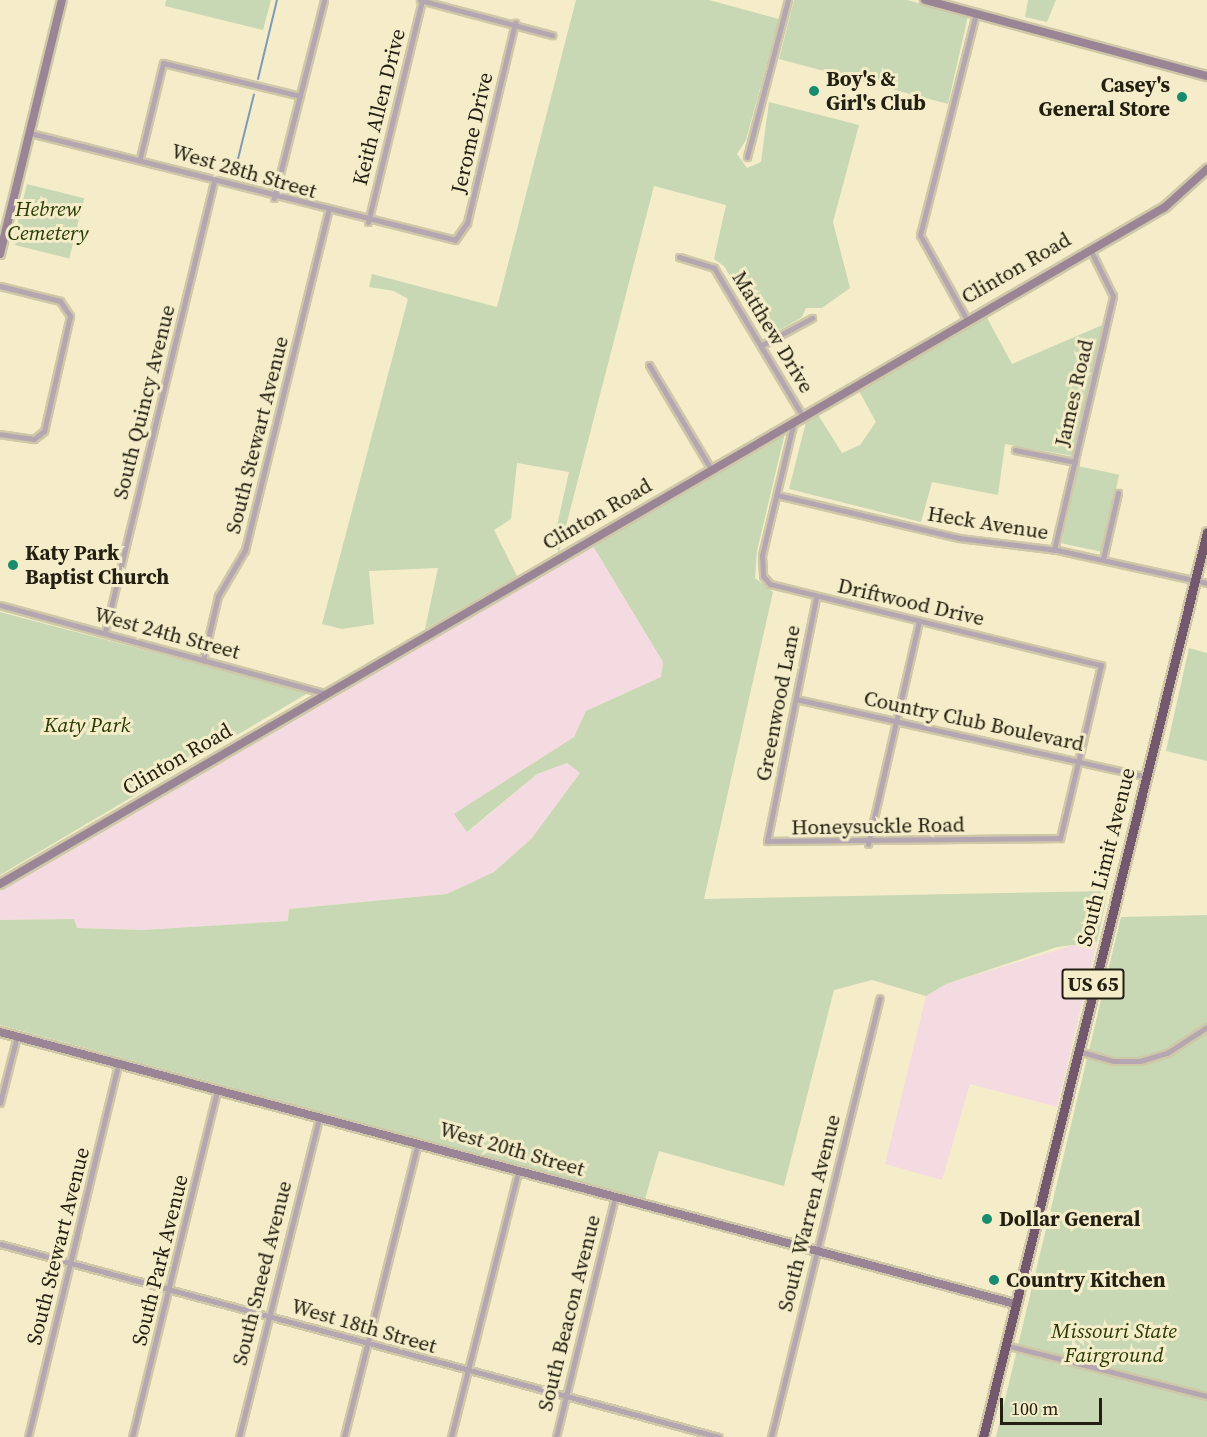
<!DOCTYPE html>
<html>
<head>
<meta charset="utf-8">
<style>
  body { margin:0 }
  #map { position:relative; width:1207px; height:1437px; overflow:hidden; background:#f5edc9; font-family:"Source Serif 4",serif }
  div>[style] { position:absolute }
  .industrial>* { inset:0; background:#f4dbe2 }
  .green>* { inset:0; background:#c8d7b4; transform-origin:0 0 }
  .stream>* { height:2px; margin:-1px; padding:0 1px; transform-origin:1px; border-radius:1px; background:#7f99b9 }
  .roads { filter:drop-shadow(2px 0 #cfc8a8) drop-shadow(-2px 0 #cfc8a8) drop-shadow(0 2px #cfc8a8) drop-shadow(0 -2px #cfc8a8) }
  .street>* { height:5px; margin:-2.5px; padding:0 2.5px; transform-origin:2.5px; border-radius:2.5px; background:#b5a7b1 }
  .secondary>* { height:8px; margin:-4px; padding:0 4px; transform-origin:4px; border-radius:4px; background:#998595 }
  .highway>* { height:9px; margin:-4.5px; padding:0 4.5px; transform-origin:4.5px; border-radius:4.5px; background:#74596e }
  .dots>* { width:16px; height:16px; translate:-50% -50%; box-sizing:border-box; border:3px solid #f5edc9; border-radius:50% }
  span { translate:-50% -50%; white-space:nowrap; text-align:center; line-height:1.15; -webkit-text-stroke:6px #f5edc9; paint-order:stroke }
  .shield-label span { padding:2px 4px; background:#f5edc9; border:2px solid; border-radius:4px; -webkit-text-stroke-width:0 }
  .shield-label { font-size:20px; color:#232013; font-weight:700 }
  .poi-label { font-size:21px; color:#232013; font-weight:700 }
  .left { translate:0 -50%; text-align:left }
  .right { translate:-100% -50%; text-align:right }
  .street-label { font-size:21px; color:#232013 }
  .park-label { font-size:21px; color:#283a00; font-style:italic }
  .scale { position:absolute; left:1000px; top:1398px; width:102px; height:27px; box-sizing:border-box; border:3px solid #232013; border-top:0; padding-left:8px; font-size:18px; line-height:21px; white-space:nowrap; color:#232013; -webkit-text-stroke:4px #f5edc9; paint-order:stroke }
</style>
</head>
<body>
<div id="map">
  <div class="industrial">
    <div style="clip-path:polygon(593px 546px,663px 662px,661px 677px,586px 711px,574px 737px,455px 814px,468px 832px,537px 774px,567px 763px,580px 773px,532px 838px,494px 872px,447px 894px,289px 909px,288px 921px,143px 930px,77px 928px,74px 919px,0 920px,0 891px)"></div>
    <div style="clip-path:polygon(1087px 941px,1097px 942px,1057px 1107px,970px 1084px,942px 1180px,885px 1164px,926px 996px,946px 984px)"></div>
  </div>
  <div class="green">
    <div style="clip-path:polygon(166px 0,271px 0,263px 30px,165px 6px)"></div>
    <div style="clip-path:polygon(576px 0,709px 0,779px 19px,746px 140px,737px 154px,747px 168px,761px 162px,769px 102px,859px 125px,833px 222px,850px 288px,822px 308px,806px 308px,802px 317px,771px 335px,764px 333px,724px 266px,714px 259px,726px 205px,654px 186px,559px 553px,554px 539px,569px 472px,517px 463px,511px 519px,494px 530px,517px 576px,425px 629px,438px 568px,369px 571px,374px 624px,342px 629px,322px 624px,408px 299px,394px 291px,369px 287px,372px 274px,497px 307px)"></div>
    <div style="clip-path:polygon(794px 0,907px 0,968px 16px,948px 104px,779px 59px)"></div>
    <div style="clip-path:polygon(1028px 0,1056px 0,1047px 22px,1025px 17px)"></div>
    <div style="left:27px;top:184px;width:59px;height:62px;rotate:14deg"></div>
    <div style="clip-path:polygon(985px 314px,1012px 364px,1107px 323px,1073px 456px,1005px 444px,998px 495px,932px 482px,921px 522px,789px 489px,807px 418px,817px 413px,842px 453px,860px 445px,876px 422px,858px 389px)"></div>
    <div style="clip-path:polygon(785px 433px,757px 551px,755px 578px,773px 592px,704px 899px,1108px 891px,1097px 942px,1057px 947px,946px 984px,926px 996px,872px 980px,834px 990px,784px 1186px,659px 1151px,645px 1199px,0 1025px,0 920px,74px 919px,77px 928px,143px 930px,288px 921px,289px 909px,447px 894px,494px 872px,532px 838px,580px 773px,567px 763px,537px 774px,467px 832px,454px 814px,574px 737px,586px 711px,661px 677px,663px 662px,593px 546px)"></div>
    <div style="left:1078px;top:466px;width:42px;height:79px;rotate:12deg"></div>
    <div style="clip-path:polygon(0 612px,308px 693px,0 875px)"></div>
    <div style="clip-path:polygon(1189px 648px,1207px 653px,1207px 761px,1166px 751px)"></div>
    <div style="clip-path:polygon(1207px 915px,1207px 1437px,996px 1437px,1121px 917px)"></div>
  </div>
  <div class="stream">
    <div style="left:258px;top:79px;width:81px;rotate:-76.5deg"></div>
    <div style="left:234px;top:175px;width:83px;rotate:-76.1deg"></div>
  </div>
  <div class="roads">
    <div class="street">
      <div style="left:420px;top:0;width:137px;rotate:14.9deg"></div>
      <div style="left:30px;top:133px;width:438px;rotate:14.1deg"></div>
      <div style="left:455px;top:240px;width:21px;rotate:-55deg"></div>
      <div style="left:467px;top:223px;width:206px;rotate:-76.5deg"></div>
      <div style="left:747px;top:157px;width:162px;rotate:-75.4deg"></div>
      <div style="left:140px;top:158px;width:98px;rotate:-76.4deg"></div>
      <div style="left:163px;top:63px;width:141px;rotate:13.5deg"></div>
      <div style="left:274px;top:198px;width:204px;rotate:-75.8deg"></div>
      <div style="left:368px;top:222px;width:228px;rotate:-76.3deg"></div>
      <div style="left:679px;top:257px;width:37px;rotate:17deg"></div>
      <div style="left:714px;top:268px;width:171px;rotate:59.1deg"></div>
      <div style="left:0;top:286px;width:62px;rotate:14deg"></div>
      <div style="left:60px;top:301px;width:18px;rotate:56deg"></div>
      <div style="left:70px;top:316px;width:118px;rotate:102.7deg"></div>
      <div style="left:44px;top:431px;width:13px;rotate:141deg"></div>
      <div style="left:34px;top:439px;width:34px;rotate:-172deg"></div>
      <div style="left:966px;top:318px;width:95px;rotate:-119deg"></div>
      <div style="left:920px;top:235px;width:228px;rotate:-75.8deg"></div>
      <div style="left:762px;top:345px;width:57px;rotate:-28.4deg"></div>
      <div style="left:649px;top:365px;width:121px;rotate:59.2deg"></div>
      <div style="left:794px;top:421px;width:138px;rotate:103.4deg"></div>
      <div style="left:762px;top:555px;width:21px;rotate:87deg"></div>
      <div style="left:763px;top:576px;width:11px;rotate:49deg"></div>
      <div style="left:770px;top:584px;width:341px;rotate:13.8deg"></div>
      <div style="left:1101px;top:665px;width:178px;rotate:103.3deg"></div>
      <div style="left:1060px;top:838px;width:293px;rotate:179.4deg"></div>
      <div style="left:767px;top:841px;width:249px;rotate:-78.6deg"></div>
      <div style="left:1015px;top:450px;width:61px;rotate:11.3deg"></div>
      <div style="left:777px;top:495px;width:187px;rotate:13.3deg"></div>
      <div style="left:959px;top:538px;width:99px;rotate:7deg"></div>
      <div style="left:1057px;top:550px;width:154px;rotate:12.4deg"></div>
      <div style="left:1054px;top:550px;width:261px;rotate:-76.9deg"></div>
      <div style="left:1113px;top:296px;width:52px;rotate:-116.1deg"></div>
      <div style="left:1103px;top:559px;width:68px;rotate:-77.2deg"></div>
      <div style="left:0;top:605px;width:337px;rotate:15.2deg"></div>
      <div style="left:105px;top:632px;width:465px;rotate:-76.4deg"></div>
      <div style="left:203px;top:660px;width:66px;rotate:-76.8deg"></div>
      <div style="left:218px;top:596px;width:53px;rotate:-59.6deg"></div>
      <div style="left:245px;top:550px;width:348px;rotate:-76.2deg"></div>
      <div style="left:796px;top:699px;width:356px;rotate:12.5deg"></div>
      <div style="left:868px;top:844px;width:229px;rotate:-77.1deg"></div>
      <div style="left:1078px;top:1051px;width:37px;rotate:16deg"></div>
      <div style="left:1114px;top:1061px;width:26px"></div>
      <div style="left:1140px;top:1061px;width:28px;rotate:-17deg"></div>
      <div style="left:1167px;top:1053px;width:48px;rotate:-33deg"></div>
      <div style="left:0;top:1103px;width:69px;rotate:-75.8deg"></div>
      <div style="left:0;top:1244px;width:744px;rotate:15.03deg"></div>
      <div style="left:1005px;top:1345px;width:208px;rotate:14.2deg"></div>
      <div style="left:28px;top:1437px;width:386px;rotate:-76.4deg"></div>
      <div style="left:132px;top:1437px;width:357px;rotate:-76.2deg"></div>
      <div style="left:239px;top:1437px;width:329px;rotate:-75.9deg"></div>
      <div style="left:344px;top:1437px;width:304px;rotate:-75.9deg"></div>
      <div style="left:451px;top:1437px;width:276px;rotate:-75.8deg"></div>
      <div style="left:556px;top:1437px;width:247px;rotate:-76.2deg"></div>
      <div style="left:771px;top:1437px;width:452px;rotate:-76.1deg"></div>
    </div>
    <div class="secondary">
      <div style="left:925px;top:0;width:292px;rotate:15.1deg"></div>
      <div style="left:0;top:254px;width:261px;rotate:-76.3deg"></div>
      <div style="left:0;top:884px;width:1347px;rotate:-30.16deg"></div>
      <div style="left:1165px;top:207px;width:57px;rotate:-42.1deg"></div>
      <div style="left:0;top:1032px;width:1051px;rotate:15deg"></div>
    </div>
    <div class="highway">
      <div style="left:983px;top:1437px;width:932px;rotate:-76.1deg"></div>
    </div>
  </div>
  <div class="dots">
    <div style="left:814px;top:91px;background:#188c6e"></div>
    <div style="left:1182px;top:97px;background:#188c6e"></div>
    <div style="left:13px;top:565px;background:#188c6e"></div>
    <div style="left:987px;top:1219px;background:#188c6e"></div>
    <div style="left:994px;top:1280px;background:#188c6e"></div>
  </div>
  <div class="shield-label">
    <span style="left:1093px;top:984px">US 65</span>
  </div>
  <div class="poi-label">
    <span class="left" style="left:826px;top:91px">Boy's &amp;<br>Girl's Club</span>
    <span class="right" style="left:1170px;top:97px">Casey's<br>General Store</span>
    <span class="left" style="left:25px;top:565px">Katy Park<br>Baptist Church</span>
    <span class="left" style="left:999px;top:1219px">Dollar General</span>
    <span class="left" style="left:1006px;top:1280px">Country Kitchen</span>
  </div>
  <div class="street-label">
    <span style="left:379px;top:107px;rotate:-76deg">Keith Allen Drive</span>
    <span style="left:472px;top:133px;rotate:-77deg">Jerome Drive</span>
    <span style="left:244px;top:171px;rotate:16deg">West 28th Street</span>
    <span style="left:1016px;top:268px;rotate:-30deg">Clinton Road</span>
    <span style="left:773px;top:332px;rotate:59deg">Matthew Drive</span>
    <span style="left:1074px;top:393px;rotate:-77deg">James Road</span>
    <span style="left:144px;top:402px;rotate:-76deg">South Quincy Avenue</span>
    <span style="left:257px;top:435px;rotate:-76deg">South Stewart Avenue</span>
    <span style="left:597px;top:514px;rotate:-30deg">Clinton Road</span>
    <span style="left:988px;top:523px;rotate:9deg">Heck Avenue</span>
    <span style="left:911px;top:602px;rotate:13deg">Driftwood Drive</span>
    <span style="left:167px;top:633px;rotate:15deg">West 24th Street</span>
    <span style="left:778px;top:703px;rotate:-79deg">Greenwood Lane</span>
    <span style="left:974px;top:721px;rotate:12deg">Country Club Boulevard</span>
    <span style="left:177px;top:759px;rotate:-30deg">Clinton Road</span>
    <span style="left:878px;top:826px;rotate:-1deg">Honeysuckle Road</span>
    <span style="left:1106px;top:857px;rotate:-76deg">South Limit Avenue</span>
    <span style="left:512px;top:1149px;rotate:16deg">West 20th Street</span>
    <span style="left:809px;top:1213px;rotate:-76deg">South Warren Avenue</span>
    <span style="left:58px;top:1246px;rotate:-76deg">South Stewart Avenue</span>
    <span style="left:160px;top:1260px;rotate:-76deg">South Park Avenue</span>
    <span style="left:262px;top:1273px;rotate:-76deg">South Sneed Avenue</span>
    <span style="left:569px;top:1313px;rotate:-76deg">South Beacon Avenue</span>
    <span style="left:364px;top:1326px;rotate:16deg">West 18th Street</span>
  </div>
  <div class="park-label">
    <span style="left:48px;top:221px">Hebrew<br>Cemetery</span>
    <span style="left:87px;top:725px">Katy Park</span>
    <span style="left:1114px;top:1343px">Missouri State<br>Fairground</span>
  </div>
  <div class="scale">100 m</div>
</div>
</body>
</html>
